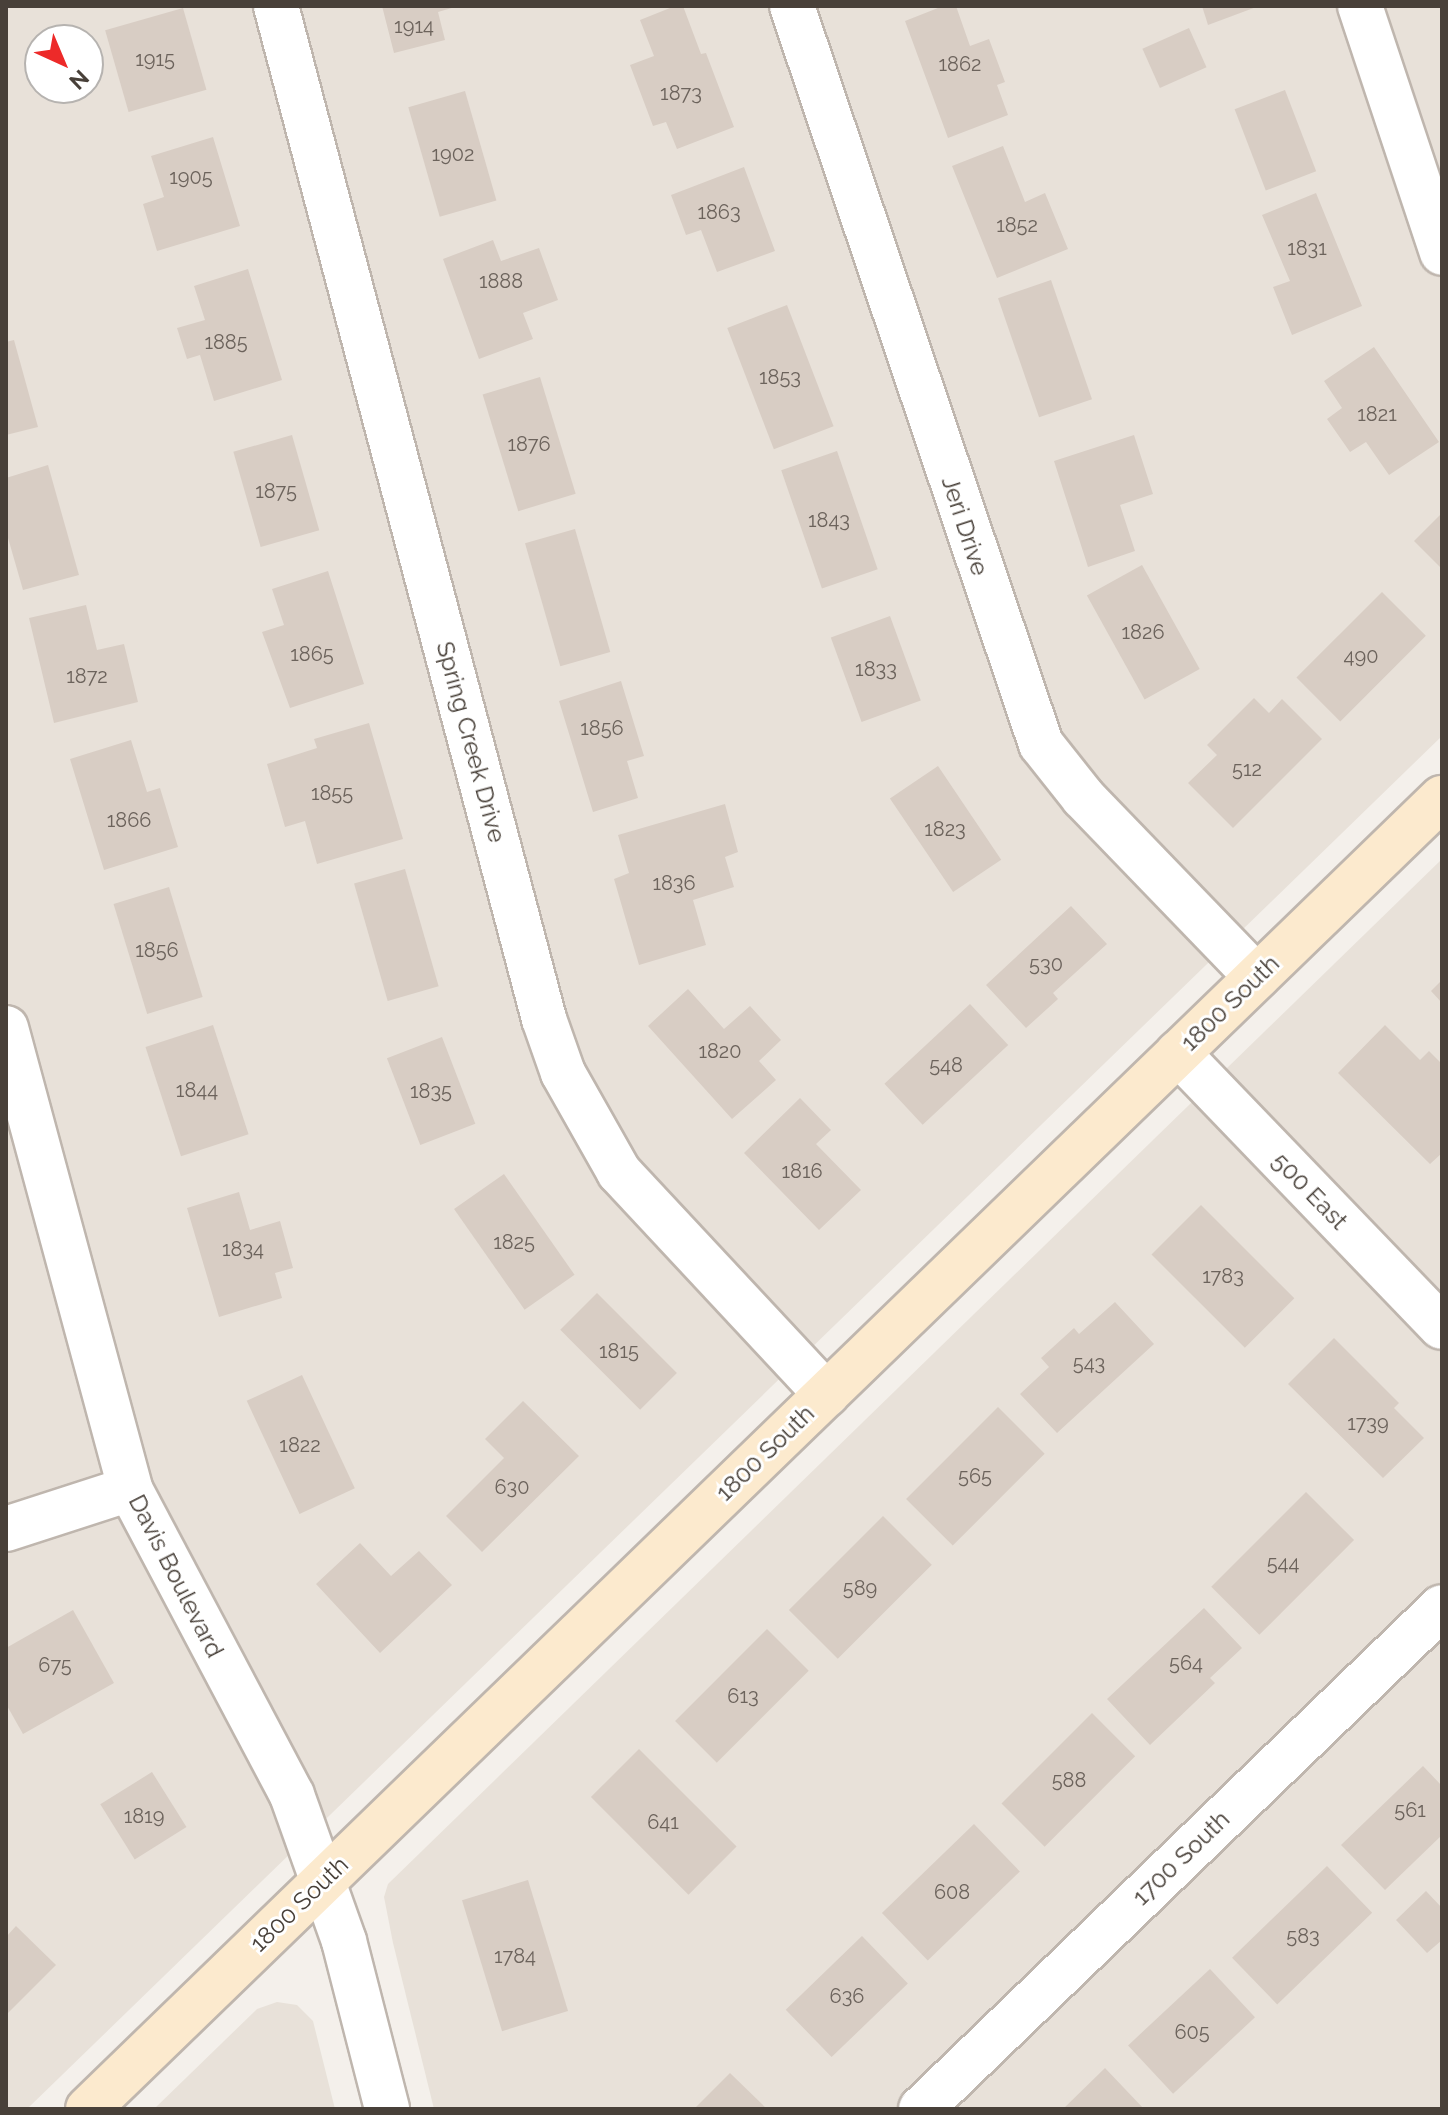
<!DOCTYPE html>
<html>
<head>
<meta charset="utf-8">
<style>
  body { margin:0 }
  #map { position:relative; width:1448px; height:2115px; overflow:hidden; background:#f4f0eb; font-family:Raleway,sans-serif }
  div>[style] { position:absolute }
  .residential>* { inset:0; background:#e8e1d9 }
  .building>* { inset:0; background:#d8cdc4; transform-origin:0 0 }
  .roads { filter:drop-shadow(2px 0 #bfb6ae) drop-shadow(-2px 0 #bfb6ae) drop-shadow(0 2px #bfb6ae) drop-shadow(0 -2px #bfb6ae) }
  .minor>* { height:44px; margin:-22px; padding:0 22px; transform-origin:22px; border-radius:22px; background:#fff }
  .tertiary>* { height:44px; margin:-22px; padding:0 22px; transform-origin:22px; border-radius:22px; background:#fff }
  .secondary>* { height:44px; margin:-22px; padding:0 22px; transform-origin:22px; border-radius:22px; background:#fceace }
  span { translate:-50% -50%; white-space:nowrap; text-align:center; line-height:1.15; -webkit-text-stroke:6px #fff; paint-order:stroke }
  .number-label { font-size:20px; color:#6c635c }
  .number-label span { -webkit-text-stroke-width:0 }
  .street-label { font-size:24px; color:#484039 }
  .frame { position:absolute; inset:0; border:8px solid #484039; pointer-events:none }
  .north { position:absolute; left:24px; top:24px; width:80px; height:80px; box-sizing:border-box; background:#fff; border:2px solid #b6b3b0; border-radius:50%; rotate:136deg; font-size:22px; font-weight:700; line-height:32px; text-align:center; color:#484039 }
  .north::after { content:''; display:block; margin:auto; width:28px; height:36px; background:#ed2a29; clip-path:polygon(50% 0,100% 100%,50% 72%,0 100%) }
</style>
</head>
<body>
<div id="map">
  <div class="residential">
    <div style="clip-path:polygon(evenodd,6px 6px,1442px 6px,1442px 736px,27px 2109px,6px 2109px,6px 6px,40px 40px,88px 40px,88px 88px,40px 88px,40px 40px)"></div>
    <div style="clip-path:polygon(1442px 859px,1442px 2109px,434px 2109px,393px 1943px,384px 1897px,388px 1884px)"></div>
    <div style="clip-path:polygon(277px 2002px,297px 2005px,313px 2021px,335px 2109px,154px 2109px,257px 2009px)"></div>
  </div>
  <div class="building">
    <div style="clip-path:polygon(382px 6px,455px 6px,455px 7px,438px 12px,445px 40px,394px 53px)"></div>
    <div style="clip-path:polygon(675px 6px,683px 6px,701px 54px,706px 53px,734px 127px,677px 149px,666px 122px,653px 126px,630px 65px,654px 56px,640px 20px)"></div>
    <div style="clip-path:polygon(943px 6px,956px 6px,970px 46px,989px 39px,1005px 82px,997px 85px,1008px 115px,948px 138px,905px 21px)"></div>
    <div style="clip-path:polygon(1202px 6px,1259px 6px,1208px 25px)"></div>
    <div style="left:183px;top:8px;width:85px;height:81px;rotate:74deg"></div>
    <div style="left:1189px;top:28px;width:43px;height:51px;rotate:66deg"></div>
    <div style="left:1285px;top:90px;width:87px;height:54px;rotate:69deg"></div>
    <div style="left:465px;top:91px;width:114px;height:59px;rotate:74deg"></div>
    <div style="clip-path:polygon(213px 137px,240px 226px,157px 251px,143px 204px,164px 197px,151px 156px)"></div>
    <div style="clip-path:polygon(1003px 146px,1025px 202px,1045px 193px,1068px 249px,997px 278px,952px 166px)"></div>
    <div style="clip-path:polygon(744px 167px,775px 251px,717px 272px,701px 230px,686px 235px,671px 195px)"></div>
    <div style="clip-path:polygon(1316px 193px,1362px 306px,1292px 335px,1273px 287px,1290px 281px,1262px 215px)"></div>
    <div style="clip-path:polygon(493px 240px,501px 261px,539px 248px,558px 300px,523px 313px,533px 339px,479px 359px,443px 259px)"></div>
    <div style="clip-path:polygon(248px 269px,282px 380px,214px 401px,200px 355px,187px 359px,177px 328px,205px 320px,194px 286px)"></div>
    <div style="left:1051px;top:280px;width:126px;height:56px;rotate:71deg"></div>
    <div style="left:787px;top:305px;width:130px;height:64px;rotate:69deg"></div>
    <div style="clip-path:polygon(14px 340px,38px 427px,6px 435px,6px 342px)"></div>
    <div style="clip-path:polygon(1374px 347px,1439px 442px,1389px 475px,1366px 442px,1350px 452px,1327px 419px,1342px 408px,1324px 381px)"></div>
    <div style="left:540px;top:377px;width:122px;height:60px;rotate:73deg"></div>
    <div style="left:292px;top:435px;width:99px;height:61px;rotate:74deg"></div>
    <div style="clip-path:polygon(1134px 435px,1153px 494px,1120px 505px,1135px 551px,1088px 567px,1054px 461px)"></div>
    <div style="left:837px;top:451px;width:125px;height:59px;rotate:71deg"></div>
    <div style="clip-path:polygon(48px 465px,79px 575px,23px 590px,6px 531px,6px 478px)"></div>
    <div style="clip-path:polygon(1442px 513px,1442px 569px,1414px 541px)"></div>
    <div style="left:575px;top:529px;width:128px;height:52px;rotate:74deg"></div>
    <div style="left:1142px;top:565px;width:119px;height:63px;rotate:61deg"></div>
    <div style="clip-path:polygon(328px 571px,364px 684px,290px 708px,262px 632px,284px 625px,272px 589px)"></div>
    <div style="left:1382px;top:592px;width:62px;height:121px;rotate:45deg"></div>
    <div style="clip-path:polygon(86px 605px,97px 650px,124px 644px,138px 702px,54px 723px,29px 618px)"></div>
    <div style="left:890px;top:616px;width:90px;height:63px;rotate:70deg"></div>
    <div style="clip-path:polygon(621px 681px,644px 756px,627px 761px,638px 798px,593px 812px,559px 701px)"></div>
    <div style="clip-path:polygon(1254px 698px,1269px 713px,1282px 699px,1322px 739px,1233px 828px,1188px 783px,1217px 755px,1207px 745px)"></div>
    <div style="clip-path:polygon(369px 723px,403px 839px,317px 864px,305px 821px,285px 827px,267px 764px,317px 748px,314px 739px)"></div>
    <div style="clip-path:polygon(131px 740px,147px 792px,160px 788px,178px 847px,104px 870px,70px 759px)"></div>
    <div style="left:938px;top:766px;width:113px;height:58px;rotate:56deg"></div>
    <div style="clip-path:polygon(725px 804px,738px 852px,725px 857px,734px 887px,693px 900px,706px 945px,639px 965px,614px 879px,629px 873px,618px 835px)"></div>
    <div style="left:405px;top:869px;width:122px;height:53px;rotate:74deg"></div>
    <div style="left:169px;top:887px;width:115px;height:58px;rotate:73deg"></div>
    <div style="clip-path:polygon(1071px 906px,1107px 944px,1053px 993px,1058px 999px,1026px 1028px,986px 985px)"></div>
    <div style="clip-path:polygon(1442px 980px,1442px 1003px,1431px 991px)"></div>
    <div style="clip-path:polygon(688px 989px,724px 1029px,750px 1006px,781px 1040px,759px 1061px,776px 1080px,732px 1119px,648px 1026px)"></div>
    <div style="left:970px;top:1004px;width:56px;height:117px;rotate:47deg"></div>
    <div style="left:213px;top:1025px;width:115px;height:71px;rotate:72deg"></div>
    <div style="clip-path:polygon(1385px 1025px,1420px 1060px,1429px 1051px,1442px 1064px,1442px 1153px,1430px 1164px,1338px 1073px)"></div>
    <div style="left:442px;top:1037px;width:93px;height:59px;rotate:69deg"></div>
    <div style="clip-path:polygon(800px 1098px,831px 1130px,816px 1144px,861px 1190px,819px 1230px,744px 1153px)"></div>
    <div style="left:504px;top:1174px;width:123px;height:61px;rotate:55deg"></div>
    <div style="clip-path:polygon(239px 1192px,250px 1230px,280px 1221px,293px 1268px,275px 1273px,282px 1298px,219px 1317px,187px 1208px)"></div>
    <div style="left:1201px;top:1205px;width:132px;height:70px;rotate:45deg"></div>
    <div style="left:597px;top:1293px;width:113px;height:52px;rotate:45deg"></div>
    <div style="clip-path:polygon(1115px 1302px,1154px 1344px,1057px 1433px,1020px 1394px,1049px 1367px,1041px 1358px,1074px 1328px,1079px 1334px)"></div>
    <div style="clip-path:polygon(1334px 1338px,1399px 1403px,1394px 1408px,1424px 1438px,1383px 1478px,1288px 1384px)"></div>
    <div style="left:302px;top:1375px;width:125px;height:61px;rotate:65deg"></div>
    <div style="clip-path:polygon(523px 1401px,579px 1456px,482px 1552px,446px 1516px,504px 1458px,485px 1439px)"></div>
    <div style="left:998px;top:1407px;width:66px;height:130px;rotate:45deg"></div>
    <div style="left:1306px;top:1492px;width:68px;height:134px;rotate:45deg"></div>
    <div style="left:883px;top:1516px;width:69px;height:133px;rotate:45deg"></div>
    <div style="clip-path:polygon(360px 1543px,391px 1576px,419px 1551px,452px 1585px,380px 1653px,316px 1584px)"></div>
    <div style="clip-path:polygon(1204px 1608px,1242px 1648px,1210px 1678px,1215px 1683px,1150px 1745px,1107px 1699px)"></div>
    <div style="clip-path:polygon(73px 1610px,114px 1683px,23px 1734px,6px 1704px,6px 1648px)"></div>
    <div style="left:767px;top:1629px;width:59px;height:130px;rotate:45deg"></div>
    <div style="left:1092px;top:1713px;width:61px;height:128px;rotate:45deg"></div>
    <div style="left:639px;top:1749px;width:138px;height:68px;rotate:45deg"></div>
    <div style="clip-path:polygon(1423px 1766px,1442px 1786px,1442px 1835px,1385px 1890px,1341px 1845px)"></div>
    <div style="left:152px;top:1772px;width:65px;height:61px;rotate:58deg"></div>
    <div style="left:974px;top:1824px;width:66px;height:128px;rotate:46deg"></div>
    <div style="left:1327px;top:1866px;width:65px;height:132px;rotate:46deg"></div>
    <div style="left:528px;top:1880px;width:137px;height:69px;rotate:73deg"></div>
    <div style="clip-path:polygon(1426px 1891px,1442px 1908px,1442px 1940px,1427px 1953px,1396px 1920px)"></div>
    <div style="clip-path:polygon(16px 1926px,56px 1965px,6px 2015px,6px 1937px)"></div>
    <div style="left:862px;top:1936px;width:66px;height:106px;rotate:46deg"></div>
    <div style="left:1210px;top:1969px;width:66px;height:112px;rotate:47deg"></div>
    <div style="clip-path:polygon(1105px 2068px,1144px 2109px,1063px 2109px)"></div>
    <div style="clip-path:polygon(730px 2073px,767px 2109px,694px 2109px)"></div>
  </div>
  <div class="roads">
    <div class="minor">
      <div style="left:276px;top:6px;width:1048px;rotate:75.18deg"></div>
      <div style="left:544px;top:1019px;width:57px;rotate:70.6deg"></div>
      <div style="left:563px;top:1073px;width:114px;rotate:60.5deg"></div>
      <div style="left:619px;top:1172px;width:304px;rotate:47deg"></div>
      <div style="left:792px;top:6px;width:779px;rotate:71.36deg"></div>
      <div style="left:1041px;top:744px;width:68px;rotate:51.6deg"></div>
      <div style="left:1083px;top:797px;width:250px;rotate:46deg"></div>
      <div style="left:1360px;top:6px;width:260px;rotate:71.6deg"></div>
      <div style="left:1178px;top:1053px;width:380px;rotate:46.1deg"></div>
      <div style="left:6px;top:1529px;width:130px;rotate:-17.9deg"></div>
      <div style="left:921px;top:2109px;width:723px;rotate:-43.94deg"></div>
    </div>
    <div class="tertiary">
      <div style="left:6px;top:1028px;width:477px;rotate:74.9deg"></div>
      <div style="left:130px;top:1489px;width:346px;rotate:62.1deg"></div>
      <div style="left:292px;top:1795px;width:155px;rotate:70.4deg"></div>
      <div style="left:344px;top:1941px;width:173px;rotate:75.6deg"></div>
    </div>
    <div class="secondary">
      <div style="left:88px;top:2109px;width:1885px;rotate:-44.08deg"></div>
    </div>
  </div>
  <div class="number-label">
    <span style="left:414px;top:26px">1914</span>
    <span style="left:155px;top:59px">1915</span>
    <span style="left:960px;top:64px">1862</span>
    <span style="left:681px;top:93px">1873</span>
    <span style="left:453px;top:154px">1902</span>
    <span style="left:191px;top:177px">1905</span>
    <span style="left:719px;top:212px">1863</span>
    <span style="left:1017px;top:225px">1852</span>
    <span style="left:1307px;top:248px">1831</span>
    <span style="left:501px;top:281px">1888</span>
    <span style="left:226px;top:342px">1885</span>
    <span style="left:780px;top:377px">1853</span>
    <span style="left:1377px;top:414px">1821</span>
    <span style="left:529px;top:444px">1876</span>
    <span style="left:276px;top:491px">1875</span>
    <span style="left:829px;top:520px">1843</span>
    <span style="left:1143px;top:632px">1826</span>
    <span style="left:312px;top:654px">1865</span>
    <span style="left:1361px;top:656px">490</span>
    <span style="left:876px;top:669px">1833</span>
    <span style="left:87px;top:676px">1872</span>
    <span style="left:602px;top:728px">1856</span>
    <span style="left:1247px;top:769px">512</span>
    <span style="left:332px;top:793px">1855</span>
    <span style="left:129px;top:820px">1866</span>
    <span style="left:945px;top:829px">1823</span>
    <span style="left:674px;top:883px">1836</span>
    <span style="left:157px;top:950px">1856</span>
    <span style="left:1046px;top:964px">530</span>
    <span style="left:720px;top:1051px">1820</span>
    <span style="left:946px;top:1065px">548</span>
    <span style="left:197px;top:1090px">1844</span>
    <span style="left:431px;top:1091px">1835</span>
    <span style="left:802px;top:1171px">1816</span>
    <span style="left:514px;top:1242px">1825</span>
    <span style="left:243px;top:1249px">1834</span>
    <span style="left:1223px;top:1276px">1783</span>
    <span style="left:619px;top:1351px">1815</span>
    <span style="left:1089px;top:1363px">543</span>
    <span style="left:1368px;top:1423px">1739</span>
    <span style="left:300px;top:1445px">1822</span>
    <span style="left:975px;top:1476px">565</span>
    <span style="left:512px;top:1487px">630</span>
    <span style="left:1283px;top:1563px">544</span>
    <span style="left:860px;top:1588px">589</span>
    <span style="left:1186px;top:1663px">564</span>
    <span style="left:55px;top:1665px">675</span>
    <span style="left:743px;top:1696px">613</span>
    <span style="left:1069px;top:1780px">588</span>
    <span style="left:1410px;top:1810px">561</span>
    <span style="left:144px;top:1816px">1819</span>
    <span style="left:663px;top:1822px">641</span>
    <span style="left:952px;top:1892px">608</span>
    <span style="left:1303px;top:1936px">583</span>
    <span style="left:515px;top:1956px">1784</span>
    <span style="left:847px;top:1996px">636</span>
    <span style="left:1192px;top:2032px">605</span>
  </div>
  <div class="street-label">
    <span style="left:965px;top:526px;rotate:72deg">Jeri Drive</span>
    <span style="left:471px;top:742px;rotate:75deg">Spring Creek Drive</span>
    <span style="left:1230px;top:1003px;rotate:-44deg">1800 South</span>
    <span style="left:1310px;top:1191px;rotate:46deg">500 East</span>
    <span style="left:765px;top:1453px;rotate:-44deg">1800 South</span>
    <span style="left:176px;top:1576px;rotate:63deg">Davis Boulevard</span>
    <span style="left:1181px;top:1858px;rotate:-44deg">1700 South</span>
    <span style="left:299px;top:1904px;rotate:-44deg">1800 South</span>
  </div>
  <div class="frame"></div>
  <div class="north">N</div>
</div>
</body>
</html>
